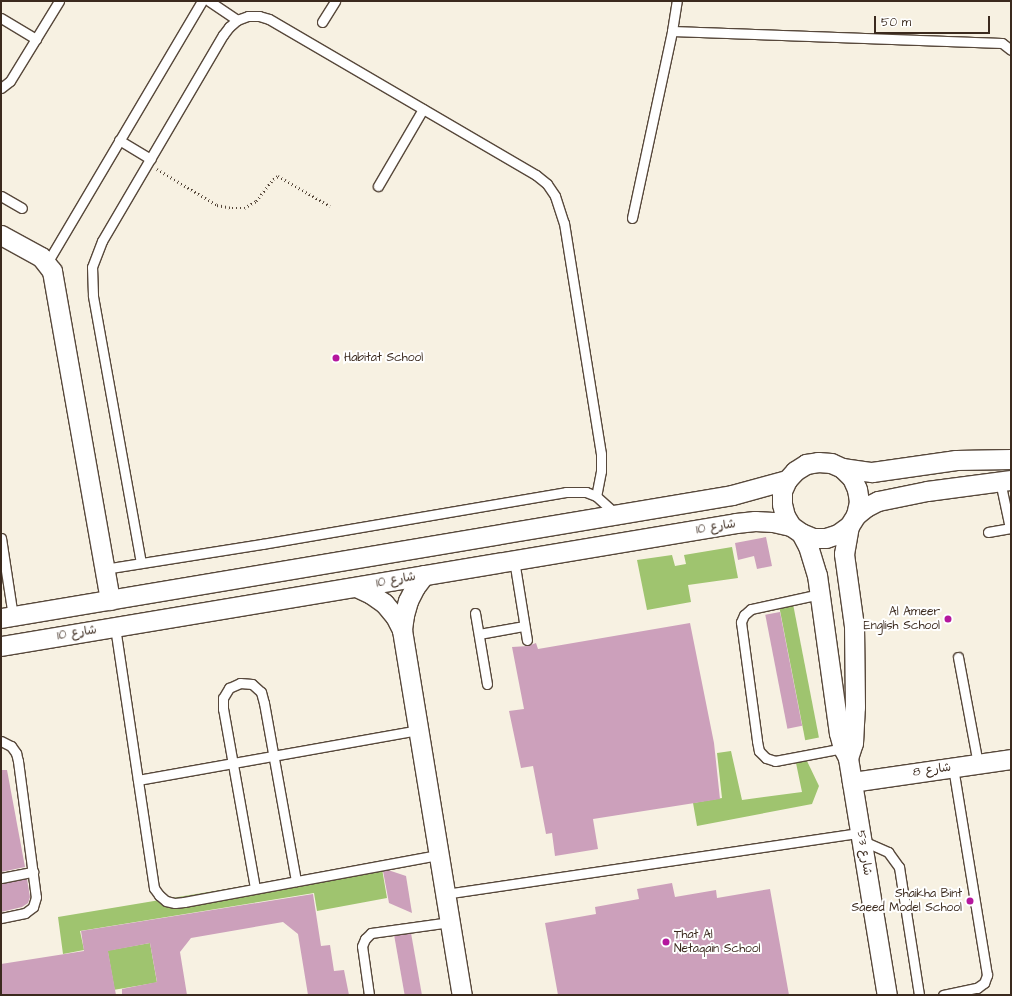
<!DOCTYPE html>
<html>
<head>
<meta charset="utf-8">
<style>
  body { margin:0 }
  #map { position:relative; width:1012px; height:996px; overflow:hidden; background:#f7f1e2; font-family:"Architects Daughter","Playpen Sans Arabic",sans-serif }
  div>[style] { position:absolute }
  .green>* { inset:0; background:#9fc46f; transform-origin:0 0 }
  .building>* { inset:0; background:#cca0bb; transform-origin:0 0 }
  .path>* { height:2.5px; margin-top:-1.25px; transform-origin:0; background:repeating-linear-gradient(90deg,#57483b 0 1px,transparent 0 4px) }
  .roads { filter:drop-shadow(1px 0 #57483b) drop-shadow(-1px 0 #57483b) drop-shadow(0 1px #57483b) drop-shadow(0 -1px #57483b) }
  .lane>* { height:9px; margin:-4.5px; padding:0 4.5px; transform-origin:4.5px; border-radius:4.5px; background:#fff }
  .street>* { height:19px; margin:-9.5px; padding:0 9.5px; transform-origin:9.5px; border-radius:9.5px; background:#fff }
  .dots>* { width:11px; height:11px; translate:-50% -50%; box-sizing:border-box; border:2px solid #fff; border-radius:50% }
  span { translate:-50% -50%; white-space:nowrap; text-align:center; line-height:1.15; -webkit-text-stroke:4px #fff; paint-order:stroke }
  .poi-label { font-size:12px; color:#3b2a1e }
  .left { translate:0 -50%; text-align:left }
  .right { translate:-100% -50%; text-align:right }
  .street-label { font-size:12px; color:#3b2a1e }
  .frame { position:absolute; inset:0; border:2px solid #3b2a1e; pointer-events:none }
  .scale { position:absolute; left:874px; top:16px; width:116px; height:18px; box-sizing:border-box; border:2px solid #3b2a1e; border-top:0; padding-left:5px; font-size:12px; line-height:14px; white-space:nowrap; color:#3b2a1e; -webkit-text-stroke:3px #fff; paint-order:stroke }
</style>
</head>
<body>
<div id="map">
  <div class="green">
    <div style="clip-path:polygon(732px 547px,738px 578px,688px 585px,691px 602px,647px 610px,637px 560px,672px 555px,675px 566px,686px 564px,684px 555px)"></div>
    <div style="left:793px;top:604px;width:136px;height:14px;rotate:79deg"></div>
    <div style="clip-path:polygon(731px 751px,742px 800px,802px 792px,796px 763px,807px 761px,819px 786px,812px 804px,697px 826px,693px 803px,722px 798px,717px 753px)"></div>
    <div style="clip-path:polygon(381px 863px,387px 898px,317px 911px,314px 893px,80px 931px,84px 950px,63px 954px,58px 917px)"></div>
    <div style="left:150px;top:943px;width:40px;height:43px;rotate:80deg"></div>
  </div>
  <div class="building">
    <div style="clip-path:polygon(766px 537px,772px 566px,757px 569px,754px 556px,738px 560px,735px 543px)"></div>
    <div style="left:780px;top:612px;width:116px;height:15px;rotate:79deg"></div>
    <div style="clip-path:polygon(690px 623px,714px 743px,720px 799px,593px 819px,598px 849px,555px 856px,552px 833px,546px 834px,533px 766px,521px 768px,509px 711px,524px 709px,512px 647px,528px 646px,536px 643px,538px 649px)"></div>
    <div style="clip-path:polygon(1px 770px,7px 770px,25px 867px,1px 872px)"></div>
    <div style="clip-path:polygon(388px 870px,406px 876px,412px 913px,389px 903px,383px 871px)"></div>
    <div style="clip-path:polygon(27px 879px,30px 897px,28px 903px,22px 907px,1px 912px,1px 884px)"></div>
    <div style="clip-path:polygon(672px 883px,675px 897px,716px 890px,717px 898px,770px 889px,789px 995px,558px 995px,545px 923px,596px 914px,595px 907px,639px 899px,637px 889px)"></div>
    <div style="clip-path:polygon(313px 894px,321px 946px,330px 945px,334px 971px,344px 970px,349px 995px,308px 995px,298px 934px,283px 922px,191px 938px,180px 952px,187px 995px,122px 995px,122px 989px,157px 982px,150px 943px,108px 951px,116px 995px,1px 995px,1px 964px,84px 951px,81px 931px)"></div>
    <div style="left:411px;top:933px;width:63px;height:17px;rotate:80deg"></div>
  </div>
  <div class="path">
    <div style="left:157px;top:169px;width:70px;rotate:31deg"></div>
    <div style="left:217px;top:205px;width:15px;rotate:11deg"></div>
    <div style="left:232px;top:208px;width:12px"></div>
    <div style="left:244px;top:208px;width:14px;rotate:-30deg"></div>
    <div style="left:256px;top:201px;width:28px;rotate:-52deg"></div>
    <div style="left:273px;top:179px;width:6px;rotate:-31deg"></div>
    <div style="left:278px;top:176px;width:60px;rotate:30deg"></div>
  </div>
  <div class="roads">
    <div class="lane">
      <div style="left:209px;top:1px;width:34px;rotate:34deg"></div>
      <div style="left:1px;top:18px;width:41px;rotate:31deg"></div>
      <div style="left:322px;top:22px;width:25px;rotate:-58deg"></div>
      <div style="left:672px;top:31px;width:330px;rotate:2.1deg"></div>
      <div style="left:1002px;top:43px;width:11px;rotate:38deg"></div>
      <div style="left:1px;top:88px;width:11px;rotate:-38deg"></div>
      <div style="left:10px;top:81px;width:94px;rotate:-58.5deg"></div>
      <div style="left:119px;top:140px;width:37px;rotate:31deg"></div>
      <div style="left:378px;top:186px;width:89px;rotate:-59.7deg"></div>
      <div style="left:1px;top:196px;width:24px;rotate:30deg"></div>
      <div style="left:632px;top:218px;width:191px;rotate:-77.9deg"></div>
      <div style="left:672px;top:31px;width:30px;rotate:-81deg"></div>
      <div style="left:47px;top:263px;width:304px;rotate:-59.4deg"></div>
      <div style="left:1000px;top:481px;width:48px;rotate:78deg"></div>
      <div style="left:988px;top:532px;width:23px;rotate:-10deg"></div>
      <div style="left:1px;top:538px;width:79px;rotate:81.3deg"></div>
      <div style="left:514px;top:560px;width:81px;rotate:80.8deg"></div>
      <div style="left:141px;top:563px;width:272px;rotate:-100.2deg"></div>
      <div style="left:93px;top:295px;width:28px;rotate:-92deg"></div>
      <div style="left:92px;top:267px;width:28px;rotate:-69deg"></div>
      <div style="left:102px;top:241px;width:239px;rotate:-59.6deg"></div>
      <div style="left:223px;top:35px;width:10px;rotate:-53deg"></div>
      <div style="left:229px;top:27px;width:11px;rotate:-41deg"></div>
      <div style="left:237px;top:20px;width:12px;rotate:-20deg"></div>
      <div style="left:248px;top:16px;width:11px"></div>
      <div style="left:259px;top:16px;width:10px;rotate:17deg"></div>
      <div style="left:269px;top:19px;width:309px;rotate:30.3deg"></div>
      <div style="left:536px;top:175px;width:14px;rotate:39deg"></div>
      <div style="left:547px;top:184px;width:14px;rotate:56deg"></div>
      <div style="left:555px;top:196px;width:28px;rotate:72deg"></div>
      <div style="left:564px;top:223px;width:234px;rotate:80.9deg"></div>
      <div style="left:601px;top:454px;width:17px;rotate:90deg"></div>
      <div style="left:601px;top:471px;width:25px;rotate:101deg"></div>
      <div style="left:104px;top:569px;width:160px;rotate:-9deg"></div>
      <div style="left:262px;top:544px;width:308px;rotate:-9.7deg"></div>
      <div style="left:566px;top:492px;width:20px"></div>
      <div style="left:586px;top:492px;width:11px;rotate:22deg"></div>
      <div style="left:596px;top:496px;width:27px;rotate:42deg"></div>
      <div style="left:820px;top:594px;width:71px;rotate:167.7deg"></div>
      <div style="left:751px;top:609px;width:9px;rotate:139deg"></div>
      <div style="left:744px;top:615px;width:8px;rotate:113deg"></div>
      <div style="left:741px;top:622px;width:120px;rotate:82.3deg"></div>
      <div style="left:757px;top:741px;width:10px;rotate:79deg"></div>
      <div style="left:759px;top:751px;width:10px;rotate:45deg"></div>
      <div style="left:766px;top:758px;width:9px;rotate:18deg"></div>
      <div style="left:775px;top:761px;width:69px;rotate:-10.8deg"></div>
      <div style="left:475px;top:613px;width:72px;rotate:80.4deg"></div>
      <div style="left:115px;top:627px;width:264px;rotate:81.5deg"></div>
      <div style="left:154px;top:888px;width:9px;rotate:54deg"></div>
      <div style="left:159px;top:895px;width:9px;rotate:41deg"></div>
      <div style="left:166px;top:901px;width:9px;rotate:13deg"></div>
      <div style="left:175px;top:903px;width:9px;rotate:-6deg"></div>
      <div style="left:184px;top:902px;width:258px;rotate:-10.5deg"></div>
      <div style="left:479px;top:634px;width:46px;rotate:-10.1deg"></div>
      <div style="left:958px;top:657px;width:109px;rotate:79.4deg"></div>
      <div style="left:1px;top:741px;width:11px;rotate:27deg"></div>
      <div style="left:11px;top:746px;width:9px;rotate:54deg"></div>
      <div style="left:16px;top:753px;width:8px;rotate:76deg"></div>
      <div style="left:18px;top:761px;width:137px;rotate:82.5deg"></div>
      <div style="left:36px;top:897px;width:10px;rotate:107deg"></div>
      <div style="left:33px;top:907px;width:10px;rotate:143deg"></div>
      <div style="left:25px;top:913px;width:25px;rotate:168deg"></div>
      <div style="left:138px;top:780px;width:284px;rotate:-10.1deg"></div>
      <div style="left:861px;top:840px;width:30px;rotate:24deg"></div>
      <div style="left:888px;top:852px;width:19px;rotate:54deg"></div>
      <div style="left:899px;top:867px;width:130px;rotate:81.1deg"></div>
      <div style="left:1px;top:878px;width:33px;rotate:-11deg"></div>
      <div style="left:255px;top:888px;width:182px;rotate:-100.1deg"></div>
      <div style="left:223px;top:709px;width:11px;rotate:-90deg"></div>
      <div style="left:223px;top:698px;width:12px;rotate:-59deg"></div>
      <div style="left:229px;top:688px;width:12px;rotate:-24deg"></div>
      <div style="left:240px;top:683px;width:12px;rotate:5deg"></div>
      <div style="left:252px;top:684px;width:12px;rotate:42deg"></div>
      <div style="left:261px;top:692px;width:11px;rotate:75deg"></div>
      <div style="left:264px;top:703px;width:181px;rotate:79.8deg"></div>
      <div style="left:445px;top:894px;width:419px;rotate:-8.4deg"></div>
      <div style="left:369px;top:995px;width:49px;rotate:-98.1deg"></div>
      <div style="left:362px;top:946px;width:8px;rotate:-67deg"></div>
      <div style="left:365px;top:939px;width:8px;rotate:-45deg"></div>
      <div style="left:371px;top:933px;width:80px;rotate:-7.9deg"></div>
      <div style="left:943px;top:995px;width:35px;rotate:-12deg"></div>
      <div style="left:977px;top:988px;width:9px;rotate:-36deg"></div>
      <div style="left:984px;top:983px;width:9px;rotate:-69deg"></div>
      <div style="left:987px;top:975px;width:211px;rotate:-99.3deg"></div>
    </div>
    <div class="street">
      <div style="left:1px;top:235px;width:46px;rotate:28.8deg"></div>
      <div style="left:41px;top:257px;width:18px;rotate:52deg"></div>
      <div style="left:52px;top:271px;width:334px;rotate:80deg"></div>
      <div style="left:842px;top:468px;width:14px;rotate:45deg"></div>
      <div style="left:852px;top:478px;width:12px;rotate:66deg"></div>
      <div style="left:857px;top:489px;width:13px;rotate:81deg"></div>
      <div style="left:859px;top:502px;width:13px;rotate:103deg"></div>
      <div style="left:856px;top:515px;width:13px;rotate:122deg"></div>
      <div style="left:849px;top:526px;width:14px;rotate:144deg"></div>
      <div style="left:838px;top:534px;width:13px;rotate:162deg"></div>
      <div style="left:826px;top:538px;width:13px;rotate:180deg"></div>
      <div style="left:813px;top:538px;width:13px;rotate:-157deg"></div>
      <div style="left:801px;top:533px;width:12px;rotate:-145deg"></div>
      <div style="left:791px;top:526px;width:12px;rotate:-121deg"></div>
      <div style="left:785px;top:516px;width:12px;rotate:-104deg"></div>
      <div style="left:782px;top:504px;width:13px;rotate:-90deg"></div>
      <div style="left:782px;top:491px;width:12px;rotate:-66deg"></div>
      <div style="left:787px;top:480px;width:12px;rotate:-48deg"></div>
      <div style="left:795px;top:471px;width:13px;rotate:-32deg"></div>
      <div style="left:806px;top:464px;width:12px;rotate:-9deg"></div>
      <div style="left:818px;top:462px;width:13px;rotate:4deg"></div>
      <div style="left:831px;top:463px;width:12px;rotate:24deg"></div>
      <div style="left:842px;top:468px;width:30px;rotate:8deg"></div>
      <div style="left:872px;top:472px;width:85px;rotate:-8.1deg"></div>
      <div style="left:956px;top:460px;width:55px;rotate:-1deg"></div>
      <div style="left:856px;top:515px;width:13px;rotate:-39deg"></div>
      <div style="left:866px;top:507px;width:13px;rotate:-27deg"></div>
      <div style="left:878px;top:501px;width:50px;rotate:-11.5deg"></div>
      <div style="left:927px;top:491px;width:85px;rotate:-7.5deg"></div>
      <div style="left:801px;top:533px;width:15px;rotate:62deg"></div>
      <div style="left:808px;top:546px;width:30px;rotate:73deg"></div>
      <div style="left:817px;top:575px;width:160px;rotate:82.1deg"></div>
      <div style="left:839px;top:733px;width:16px;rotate:75deg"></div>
      <div style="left:843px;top:748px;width:11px;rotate:63deg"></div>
      <div style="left:848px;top:758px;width:240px;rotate:80.7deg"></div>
      <div style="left:424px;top:575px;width:15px;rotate:127deg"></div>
      <div style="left:415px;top:587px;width:16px;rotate:117deg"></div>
      <div style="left:408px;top:601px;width:15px;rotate:106deg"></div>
      <div style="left:404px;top:615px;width:15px;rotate:98deg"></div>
      <div style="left:402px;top:630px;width:370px;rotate:80.7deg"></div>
      <div style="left:356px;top:587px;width:17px;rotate:25deg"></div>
      <div style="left:371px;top:594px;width:16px;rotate:35deg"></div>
      <div style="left:384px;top:603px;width:17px;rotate:50deg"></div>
      <div style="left:395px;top:616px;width:16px;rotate:63deg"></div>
      <div style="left:1px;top:618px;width:741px;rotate:-9.55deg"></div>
      <div style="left:732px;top:495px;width:57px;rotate:-15.3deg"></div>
      <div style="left:1px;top:646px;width:745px;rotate:-9.5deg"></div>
      <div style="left:736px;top:523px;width:19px;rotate:-6deg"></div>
      <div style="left:755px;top:521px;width:18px;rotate:3deg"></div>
      <div style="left:773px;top:522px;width:18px;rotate:13deg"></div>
      <div style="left:848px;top:758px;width:16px;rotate:-72deg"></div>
      <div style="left:853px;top:743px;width:36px;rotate:-87deg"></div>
      <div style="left:855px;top:707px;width:81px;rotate:-90.7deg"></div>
      <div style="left:854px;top:626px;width:73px;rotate:-97.9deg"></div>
      <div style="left:844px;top:554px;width:28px;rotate:-80deg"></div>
      <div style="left:852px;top:782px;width:161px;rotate:-8.2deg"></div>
    </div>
  </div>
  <div class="dots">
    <div style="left:336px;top:358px;background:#b5179e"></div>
    <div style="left:948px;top:619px;background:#b5179e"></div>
    <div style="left:970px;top:901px;background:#b5179e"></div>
    <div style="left:666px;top:942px;background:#b5179e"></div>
  </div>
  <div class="poi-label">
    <span class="left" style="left:344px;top:358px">Habitat School</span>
    <span class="right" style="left:940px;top:619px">Al Ameer<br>English School</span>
    <span class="right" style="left:962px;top:901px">Shaikha Bint<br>Saeed Model School</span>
    <span class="left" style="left:674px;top:942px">That Al<br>Netaqain School</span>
  </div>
  <div class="street-label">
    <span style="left:716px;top:527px;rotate:-9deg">شارع 10</span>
    <span style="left:396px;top:580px;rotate:-10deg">شارع 10</span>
    <span style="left:77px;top:633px;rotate:-9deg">شارع 10</span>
    <span style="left:932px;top:770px;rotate:-8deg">شارع 8</span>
    <span style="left:864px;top:853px;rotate:81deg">شارع 53</span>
  </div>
  <div class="frame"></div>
  <div class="scale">50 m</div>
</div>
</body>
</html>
